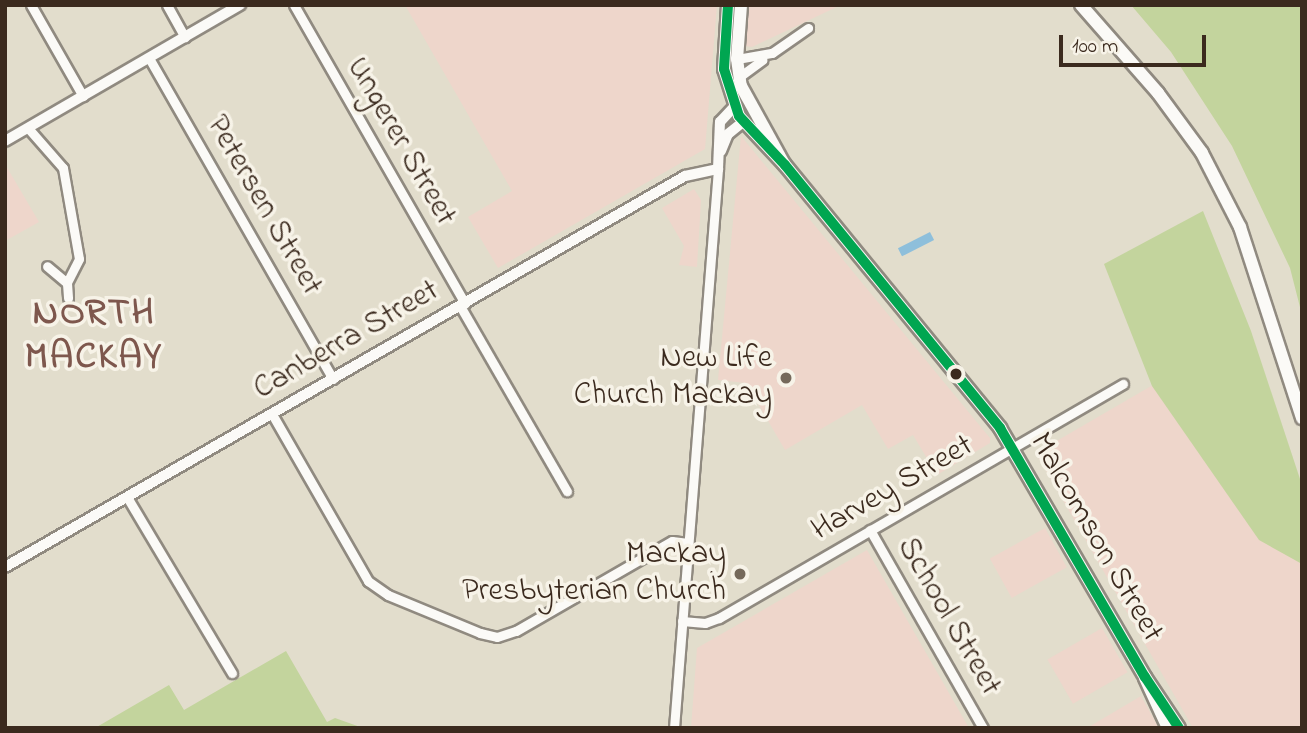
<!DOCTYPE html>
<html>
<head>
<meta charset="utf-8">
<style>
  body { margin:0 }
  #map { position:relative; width:1307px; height:733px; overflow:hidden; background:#e2ddcc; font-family:"Indie Flower",sans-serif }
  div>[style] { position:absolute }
  .built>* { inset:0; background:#eed6cb; transform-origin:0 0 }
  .green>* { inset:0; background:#c3d49d }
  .water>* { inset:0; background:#8ebfdb; transform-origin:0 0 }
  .roads { filter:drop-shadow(2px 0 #908a80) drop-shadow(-2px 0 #908a80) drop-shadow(0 2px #908a80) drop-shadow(0 -2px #908a80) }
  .minor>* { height:9px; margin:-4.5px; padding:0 4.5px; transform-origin:4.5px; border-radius:4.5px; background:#fbfaf7 }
  .tertiary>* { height:10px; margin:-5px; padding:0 5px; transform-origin:5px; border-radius:5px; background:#fbfaf7 }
  .secondary>* { height:12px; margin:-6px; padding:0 6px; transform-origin:6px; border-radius:6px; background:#fbfaf7 }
  .bus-1>* { height:10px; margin:-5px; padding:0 5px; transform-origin:5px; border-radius:5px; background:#00a651 }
  .dots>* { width:19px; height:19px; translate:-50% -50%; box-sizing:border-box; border:4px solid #f7f3e8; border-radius:50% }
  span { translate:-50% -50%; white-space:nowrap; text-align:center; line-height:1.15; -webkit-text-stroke:7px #f7f3e8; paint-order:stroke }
  .street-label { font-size:32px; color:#3b2a1e }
  .poi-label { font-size:32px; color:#3b2a1e }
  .right { translate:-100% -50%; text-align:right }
  .district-label { font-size:38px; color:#7e574d; font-weight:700; letter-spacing:2px }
  .frame { position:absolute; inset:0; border:7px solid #3b2a1e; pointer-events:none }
  .scale { position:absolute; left:1059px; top:35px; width:147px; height:32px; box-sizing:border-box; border:4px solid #3b2a1e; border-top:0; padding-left:9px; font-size:21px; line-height:24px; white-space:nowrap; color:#3b2a1e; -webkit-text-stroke:5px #f7f3e8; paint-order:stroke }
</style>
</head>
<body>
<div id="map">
  <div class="built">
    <div style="clip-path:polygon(405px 5px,717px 5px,705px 149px,498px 268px,468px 217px,512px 191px)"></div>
    <div style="clip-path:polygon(748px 5px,841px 5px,752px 47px,745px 46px)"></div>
    <div style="clip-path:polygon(741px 136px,990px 438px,990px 443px,937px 475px,913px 435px,888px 449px,862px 405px,785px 450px,746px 383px,718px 380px)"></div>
    <div style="clip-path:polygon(5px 164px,39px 222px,5px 241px)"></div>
    <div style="clip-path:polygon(694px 189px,701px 200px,697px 267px,679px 265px,684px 246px,662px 208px)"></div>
    <div style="clip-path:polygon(1189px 364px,1302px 559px,1302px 728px,1193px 728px,1036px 453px)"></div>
    <div style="left:1045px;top:528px;width:45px;height:63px;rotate:61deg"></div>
    <div style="clip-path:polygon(867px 550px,969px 728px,691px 728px,697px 648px)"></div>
    <div style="left:1102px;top:628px;width:51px;height:63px;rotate:60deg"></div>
    <div style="clip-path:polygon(1141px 696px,1159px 728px,1087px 728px)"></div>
  </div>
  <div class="green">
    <div style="clip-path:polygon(1131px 5px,1302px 5px,1302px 315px,1290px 268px,1232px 146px,1171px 52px)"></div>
    <div style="clip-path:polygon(1203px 211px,1251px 331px,1302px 485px,1302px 564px,1259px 540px,1152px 386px,1104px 264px)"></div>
    <div style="clip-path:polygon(286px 651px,327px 722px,335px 718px,363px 728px,95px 728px,169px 685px,184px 710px)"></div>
  </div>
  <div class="water">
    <div style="left:930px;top:232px;width:9px;height:36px;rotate:63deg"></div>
  </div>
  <div class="roads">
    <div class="minor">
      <div style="left:31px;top:5px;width:105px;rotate:60.3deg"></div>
      <div style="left:167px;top:5px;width:37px;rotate:61deg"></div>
      <div style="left:294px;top:5px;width:344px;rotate:60.2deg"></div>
      <div style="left:149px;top:58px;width:370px;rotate:60.2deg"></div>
      <div style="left:737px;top:59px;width:36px;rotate:-10deg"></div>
      <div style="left:772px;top:53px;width:44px;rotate:-34.8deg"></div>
      <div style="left:739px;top:77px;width:29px;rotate:-36deg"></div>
      <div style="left:28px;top:128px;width:53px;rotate:48.8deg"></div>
      <div style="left:63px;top:168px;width:92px;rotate:80deg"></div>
      <div style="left:79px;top:259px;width:27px;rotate:117deg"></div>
      <div style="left:67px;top:283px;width:26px;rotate:-140deg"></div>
      <div style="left:67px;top:283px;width:15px;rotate:86deg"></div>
      <div style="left:460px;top:306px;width:214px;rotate:60deg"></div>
      <div style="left:272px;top:414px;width:193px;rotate:60.1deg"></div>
      <div style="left:368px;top:581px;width:24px;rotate:35deg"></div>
      <div style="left:388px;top:595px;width:100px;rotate:22.4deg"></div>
      <div style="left:480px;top:633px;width:17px;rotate:13deg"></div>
      <div style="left:497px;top:637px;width:20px;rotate:-18deg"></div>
      <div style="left:516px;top:631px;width:180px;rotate:-30deg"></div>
      <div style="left:672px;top:541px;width:16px;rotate:7deg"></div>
      <div style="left:127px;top:497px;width:205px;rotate:59.2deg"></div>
      <div style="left:870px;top:530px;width:228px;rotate:60.3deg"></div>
      <div style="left:682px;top:621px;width:23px;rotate:5deg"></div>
      <div style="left:705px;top:623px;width:15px;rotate:-20deg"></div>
      <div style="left:719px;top:618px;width:467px;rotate:-30.1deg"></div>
      <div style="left:674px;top:728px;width:561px;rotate:-85.5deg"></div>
    </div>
    <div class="tertiary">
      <div style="left:5px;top:141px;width:272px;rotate:-30.1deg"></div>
      <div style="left:721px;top:151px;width:18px;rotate:-68deg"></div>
      <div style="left:728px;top:134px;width:19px;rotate:-39deg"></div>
      <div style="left:5px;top:567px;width:784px;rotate:-29.9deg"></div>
      <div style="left:685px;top:176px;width:34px;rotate:-12deg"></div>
      <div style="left:718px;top:169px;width:47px;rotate:-87.6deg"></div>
      <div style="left:720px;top:122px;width:21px;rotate:-47deg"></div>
    </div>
    <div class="secondary">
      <div style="left:728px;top:5px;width:64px;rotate:93.6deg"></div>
      <div style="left:724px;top:69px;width:49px;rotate:72.3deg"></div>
      <div style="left:739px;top:116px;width:67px;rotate:46.8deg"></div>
      <div style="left:785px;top:165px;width:340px;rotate:50.7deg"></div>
      <div style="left:1000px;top:428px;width:288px;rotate:59.8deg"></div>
      <div style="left:1145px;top:677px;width:61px;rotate:56.3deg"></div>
      <div style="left:741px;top:5px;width:54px;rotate:94.2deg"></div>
      <div style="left:737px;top:59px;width:27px;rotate:82deg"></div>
      <div style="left:741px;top:86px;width:87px;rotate:61.1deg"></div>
      <div style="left:1081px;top:5px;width:117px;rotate:48.8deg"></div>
      <div style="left:1158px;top:93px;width:74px;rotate:53.7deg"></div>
      <div style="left:1202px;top:153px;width:83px;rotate:62.8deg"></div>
      <div style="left:1240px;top:227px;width:201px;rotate:72deg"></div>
      <div style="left:1145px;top:678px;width:55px;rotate:65.3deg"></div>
    </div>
  </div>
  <div class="bus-1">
    <div style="left:728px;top:5px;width:64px;rotate:93.6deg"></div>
    <div style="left:724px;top:69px;width:49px;rotate:72.3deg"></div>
    <div style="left:739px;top:116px;width:67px;rotate:46.8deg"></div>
    <div style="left:785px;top:165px;width:340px;rotate:50.7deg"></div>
    <div style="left:1000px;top:428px;width:288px;rotate:59.8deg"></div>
    <div style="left:1145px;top:677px;width:61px;rotate:56.3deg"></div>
  </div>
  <div class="dots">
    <div style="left:956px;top:374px;background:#3b2a1e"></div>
    <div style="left:786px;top:378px;background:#75695b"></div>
    <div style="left:740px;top:574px;background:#75695b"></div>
  </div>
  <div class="street-label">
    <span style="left:400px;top:142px;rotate:60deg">Ungerer Street</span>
    <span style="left:263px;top:206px;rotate:60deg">Petersen Street</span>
    <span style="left:347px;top:341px;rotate:-30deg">Canberra Street</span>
    <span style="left:893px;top:489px;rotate:-30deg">Harvey Street</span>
    <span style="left:1095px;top:538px;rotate:60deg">Malcomson Street</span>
    <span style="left:948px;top:617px;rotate:60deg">School Street</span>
  </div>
  <div class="poi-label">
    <span class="right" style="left:772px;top:378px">New Life<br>Church Mackay</span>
    <span class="right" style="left:726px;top:574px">Mackay<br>Presbyterian Church</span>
  </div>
  <div class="district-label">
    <span style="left:94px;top:337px">NORTH<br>MACKAY</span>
  </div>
  <div class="frame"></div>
  <div class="scale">100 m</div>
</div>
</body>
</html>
